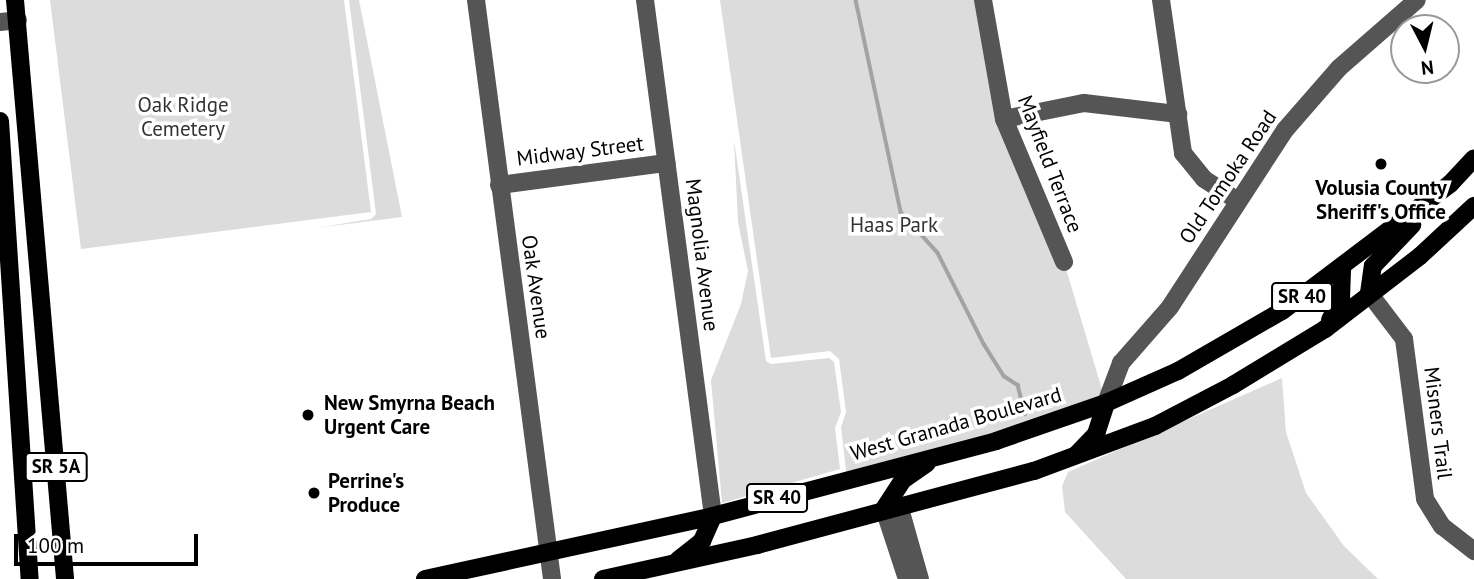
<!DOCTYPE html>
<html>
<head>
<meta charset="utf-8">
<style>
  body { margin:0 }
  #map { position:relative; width:1474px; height:579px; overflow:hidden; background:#fff; font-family:"PT Sans",sans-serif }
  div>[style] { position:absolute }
  .green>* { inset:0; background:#dcdcdc }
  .stream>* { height:3.5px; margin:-1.75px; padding:0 1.75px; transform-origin:1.75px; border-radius:1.75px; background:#a3a3a3 }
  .minor>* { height:18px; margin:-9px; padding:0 9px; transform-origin:9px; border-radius:9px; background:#555 }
  .major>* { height:18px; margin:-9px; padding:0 9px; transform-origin:9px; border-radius:9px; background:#000 }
  .dots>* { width:19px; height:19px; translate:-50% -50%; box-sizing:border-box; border:4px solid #fff; border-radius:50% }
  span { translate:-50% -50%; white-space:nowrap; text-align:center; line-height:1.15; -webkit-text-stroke:7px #fff; paint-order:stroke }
  .shield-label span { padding:2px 5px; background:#fff; border:2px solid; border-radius:5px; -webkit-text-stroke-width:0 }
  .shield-label { font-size:19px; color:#000; font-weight:700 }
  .park-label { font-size:21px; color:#333 }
  .street-label { font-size:21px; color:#000 }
  .poi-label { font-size:21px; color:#000; font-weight:700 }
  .left { translate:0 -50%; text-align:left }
  .north { position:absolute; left:1390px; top:14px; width:70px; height:70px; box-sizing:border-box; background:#fff; border:2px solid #999; border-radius:50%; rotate:173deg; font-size:19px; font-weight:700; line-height:28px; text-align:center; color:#000 }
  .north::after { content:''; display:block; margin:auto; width:24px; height:32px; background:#000; clip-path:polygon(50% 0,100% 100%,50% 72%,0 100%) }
  .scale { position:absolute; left:14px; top:534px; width:184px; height:32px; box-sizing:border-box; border:4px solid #000; border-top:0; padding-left:9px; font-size:21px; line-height:24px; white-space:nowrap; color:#000; -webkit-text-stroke:5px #fff; paint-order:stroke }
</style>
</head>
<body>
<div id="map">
  <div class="green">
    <div style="clip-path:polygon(50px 0,344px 0,371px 212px,81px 249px)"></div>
    <div style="clip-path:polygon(349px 0,359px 0,402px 217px,316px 228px,371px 219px,376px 214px)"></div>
    <div style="clip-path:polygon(720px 0,983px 0,997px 91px,1064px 262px,1106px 403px,847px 479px,841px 427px,846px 412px,839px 359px,830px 351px,771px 358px)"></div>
    <div style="clip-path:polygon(734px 140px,766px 361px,771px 364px,829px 358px,834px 362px,841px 412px,835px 428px,840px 469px,722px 503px,711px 380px,741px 304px,748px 271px,738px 222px)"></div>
    <div style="clip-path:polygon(1282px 378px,1286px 432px,1306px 493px,1344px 546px,1378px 579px,1126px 579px,1065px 512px,1062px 486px,1068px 472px)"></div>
  </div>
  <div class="stream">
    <div style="left:856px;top:0;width:217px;rotate:78deg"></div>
    <div style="left:901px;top:212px;width:55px;rotate:47.9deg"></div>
    <div style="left:938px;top:253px;width:102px;rotate:63.2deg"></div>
    <div style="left:984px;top:344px;width:38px;rotate:58deg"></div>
    <div style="left:1004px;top:376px;width:17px;rotate:33deg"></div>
    <div style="left:1018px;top:385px;width:30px;rotate:76deg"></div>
  </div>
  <div class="minor">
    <div style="left:476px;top:0;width:584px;rotate:82.52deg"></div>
    <div style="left:645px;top:0;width:520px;rotate:82.49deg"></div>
    <div style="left:983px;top:0;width:121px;rotate:80deg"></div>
    <div style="left:1004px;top:119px;width:155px;rotate:67.2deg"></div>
    <div style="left:1161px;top:0;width:155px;rotate:81.8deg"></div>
    <div style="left:1183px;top:153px;width:33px;rotate:51deg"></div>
    <div style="left:1204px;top:179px;width:40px;rotate:32.9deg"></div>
    <div style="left:0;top:22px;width:18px;rotate:-6deg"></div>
    <div style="left:1004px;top:119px;width:82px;rotate:-11.3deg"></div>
    <div style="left:1084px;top:103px;width:95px;rotate:6.7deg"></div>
    <div style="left:499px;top:185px;width:169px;rotate:-7.5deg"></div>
    <div style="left:1369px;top:293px;width:58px;rotate:52.7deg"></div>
    <div style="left:1404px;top:339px;width:161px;rotate:82.5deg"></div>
    <div style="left:1425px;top:499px;width:32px;rotate:58deg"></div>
    <div style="left:1442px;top:526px;width:41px;rotate:38deg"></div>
    <div style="left:1106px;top:403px;width:43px;rotate:-69.4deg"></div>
    <div style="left:1121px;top:363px;width:74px;rotate:-48.8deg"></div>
    <div style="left:1170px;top:307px;width:211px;rotate:-57deg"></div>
    <div style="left:1285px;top:130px;width:82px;rotate:-48.9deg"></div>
    <div style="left:1339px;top:68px;width:103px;rotate:-41.1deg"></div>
    <div style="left:899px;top:505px;width:77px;rotate:74.2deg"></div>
    <div style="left:884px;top:509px;width:74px;rotate:71.8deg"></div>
  </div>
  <div class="major">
    <div style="left:15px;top:0;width:581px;rotate:85.06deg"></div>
    <div style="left:0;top:121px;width:459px;rotate:86.3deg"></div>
    <div style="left:1369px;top:293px;width:27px;rotate:-82deg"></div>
    <div style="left:1373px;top:266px;width:57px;rotate:-46.4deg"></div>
    <div style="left:1330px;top:320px;width:24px;rotate:-62deg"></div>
    <div style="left:1341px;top:299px;width:30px;rotate:-88deg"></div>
    <div style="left:1077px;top:454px;width:28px;rotate:-46deg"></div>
    <div style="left:1096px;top:434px;width:33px;rotate:-72deg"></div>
    <div style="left:884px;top:509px;width:35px;rotate:-57deg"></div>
    <div style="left:903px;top:480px;width:29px;rotate:-35deg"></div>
    <div style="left:678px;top:560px;width:31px;rotate:-38deg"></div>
    <div style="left:702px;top:541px;width:27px;rotate:-66deg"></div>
    <div style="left:425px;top:579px;width:295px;rotate:-12.3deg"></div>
    <div style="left:713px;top:516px;width:293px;rotate:-14.8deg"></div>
    <div style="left:996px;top:441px;width:116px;rotate:-19.1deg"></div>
    <div style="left:1106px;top:403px;width:79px;rotate:-24deg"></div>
    <div style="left:1178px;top:371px;width:120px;rotate:-30deg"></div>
    <div style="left:1282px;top:311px;width:211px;rotate:-37.1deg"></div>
    <div style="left:1450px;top:184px;width:35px;rotate:-47deg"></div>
    <div style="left:603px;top:579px;width:158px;rotate:-12.4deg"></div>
    <div style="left:757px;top:545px;width:287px;rotate:-15deg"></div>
    <div style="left:1034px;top:471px;width:129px;rotate:-20.4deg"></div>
    <div style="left:1155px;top:426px;width:88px;rotate:-27.7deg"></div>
    <div style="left:1233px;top:385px;width:108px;rotate:-31.3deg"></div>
    <div style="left:1325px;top:329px;width:120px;rotate:-37.5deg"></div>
    <div style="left:1420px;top:256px;width:74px;rotate:-42.8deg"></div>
  </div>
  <div class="dots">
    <div style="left:1381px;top:164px;background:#000"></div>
    <div style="left:308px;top:415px;background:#000"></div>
    <div style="left:314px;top:493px;background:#000"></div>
  </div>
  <div class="shield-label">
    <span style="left:1302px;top:297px">SR 40</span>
    <span style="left:56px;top:467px">SR 5A</span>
    <span style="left:777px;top:498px">SR 40</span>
  </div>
  <div class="park-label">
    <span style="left:183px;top:117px">Oak Ridge<br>Cemetery</span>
    <span style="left:894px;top:225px">Haas Park</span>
  </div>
  <div class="street-label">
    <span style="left:580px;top:151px;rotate:-7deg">Midway Street</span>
    <span style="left:1050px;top:164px;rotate:69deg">Mayfield Terrace</span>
    <span style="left:1228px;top:177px;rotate:-56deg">Old Tomoka Road</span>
    <span style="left:702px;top:255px;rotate:83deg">Magnolia Avenue</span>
    <span style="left:536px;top:287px;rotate:82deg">Oak Avenue</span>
    <span style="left:1438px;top:423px;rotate:83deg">Misners Trail</span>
    <span style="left:956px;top:424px;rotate:-16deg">West Granada Boulevard</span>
  </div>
  <div class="poi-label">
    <span style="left:1381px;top:200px">Volusia County<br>Sheriff's Office</span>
    <span class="left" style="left:324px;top:415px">New Smyrna Beach<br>Urgent Care</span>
    <span class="left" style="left:328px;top:493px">Perrine's<br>Produce</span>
  </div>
  <div class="north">N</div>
  <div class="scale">100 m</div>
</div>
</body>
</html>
